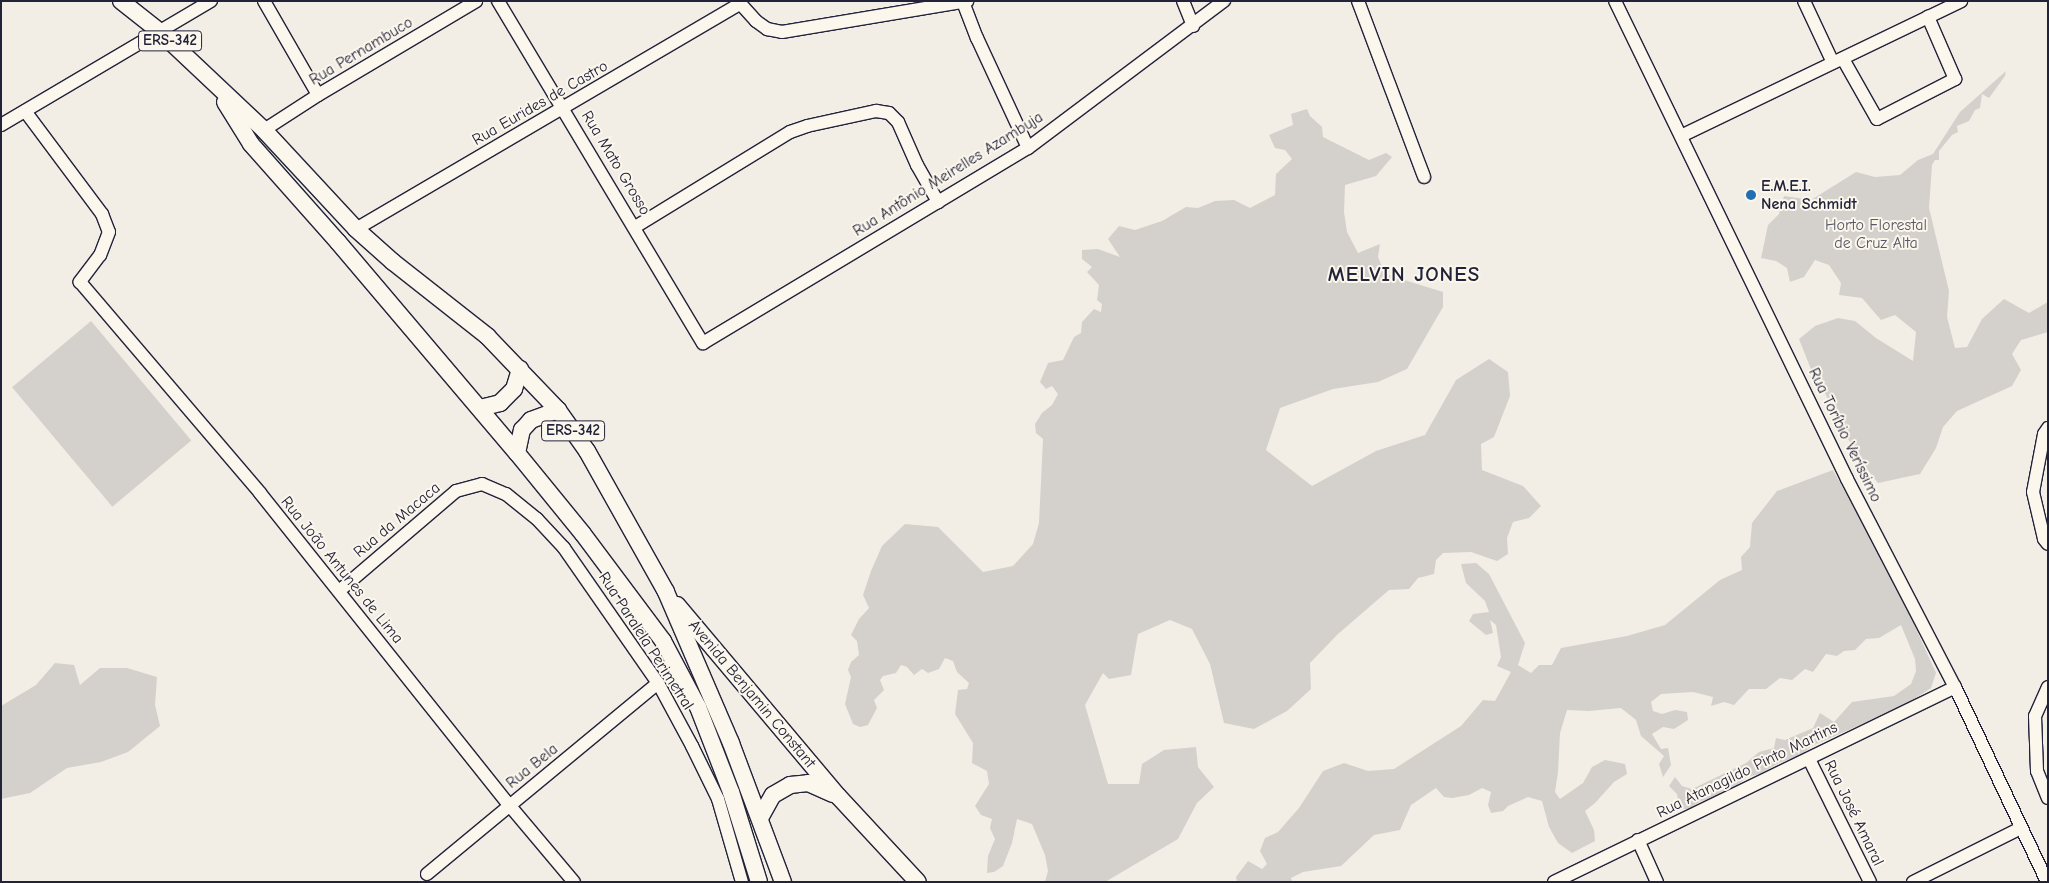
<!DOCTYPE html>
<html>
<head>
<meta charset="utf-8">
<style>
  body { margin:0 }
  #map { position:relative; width:2049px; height:883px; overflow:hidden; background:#f2eee5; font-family:"Comic Neue",sans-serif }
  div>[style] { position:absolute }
  .green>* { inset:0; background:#d4d1cc; transform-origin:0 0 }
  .roads { filter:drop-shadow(1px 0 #22223b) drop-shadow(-1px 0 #22223b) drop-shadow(0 1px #22223b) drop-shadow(0 -1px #22223b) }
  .minor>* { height:12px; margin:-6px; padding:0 6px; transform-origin:6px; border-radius:6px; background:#fbf7ec }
  .major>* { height:16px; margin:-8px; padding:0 8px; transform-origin:8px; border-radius:8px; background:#fbf7ec }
  .dots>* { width:14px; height:14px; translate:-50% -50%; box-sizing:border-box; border:2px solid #fbf7ec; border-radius:50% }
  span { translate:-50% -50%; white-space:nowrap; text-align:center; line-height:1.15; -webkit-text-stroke:4px #fbf7ec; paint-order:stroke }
  .shield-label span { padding:1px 4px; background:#fbf7ec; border:1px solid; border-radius:4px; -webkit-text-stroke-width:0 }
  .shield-label { font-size:15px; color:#22223b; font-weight:700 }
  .street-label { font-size:16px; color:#22223b }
  .poi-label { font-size:16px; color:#22223b; font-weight:700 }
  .left { translate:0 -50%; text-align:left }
  .park-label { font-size:16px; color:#575766 }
  .district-label { font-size:21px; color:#22223b; font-weight:700; letter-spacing:1px }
  .frame { position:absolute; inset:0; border:2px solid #22223b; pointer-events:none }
</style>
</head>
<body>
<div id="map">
  <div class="green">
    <div style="clip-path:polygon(2006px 71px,2005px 76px,1989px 98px,1982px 94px,1980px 108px,1975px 110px,1969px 121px,1957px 126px,1958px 132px,1952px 135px,1939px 151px,1939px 160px,1935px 160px,1932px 165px,1929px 208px,1949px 291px,1947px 317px,1955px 348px,1967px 347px,1982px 319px,2004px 299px,2029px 313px,2048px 302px,2048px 332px,2021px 340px,2012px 354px,2021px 370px,2012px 386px,1957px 411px,1943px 427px,1936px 448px,1920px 474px,1878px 483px,1864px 465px,1842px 429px,1825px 393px,1812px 372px,1799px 339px,1815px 326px,1838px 318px,1855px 321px,1876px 338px,1913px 361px,1916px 332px,1895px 315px,1881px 320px,1862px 298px,1839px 295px,1841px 283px,1829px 265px,1815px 260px,1804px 277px,1790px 282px,1787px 268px,1776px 261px,1761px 258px,1768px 225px,1779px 214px,1784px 196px,1811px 200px,1856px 172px,1875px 177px,1900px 175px,1918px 160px,1933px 154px,1960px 112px)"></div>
    <div style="clip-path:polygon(1307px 109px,1310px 116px,1322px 127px,1323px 137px,1369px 160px,1386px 153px,1392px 157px,1376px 176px,1345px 185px,1344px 212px,1347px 232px,1358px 253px,1380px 244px,1378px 257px,1385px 274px,1443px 292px,1443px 307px,1407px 369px,1378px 382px,1333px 389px,1280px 408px,1266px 450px,1312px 486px,1376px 451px,1425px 435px,1456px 380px,1489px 359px,1508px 372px,1510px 396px,1494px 437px,1481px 444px,1482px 470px,1523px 486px,1541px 506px,1529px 518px,1513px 522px,1507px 538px,1508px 554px,1497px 561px,1471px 552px,1443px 553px,1436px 560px,1434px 574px,1418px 578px,1409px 589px,1389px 590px,1338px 634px,1310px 663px,1311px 689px,1287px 711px,1254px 729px,1224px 723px,1210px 664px,1192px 629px,1170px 620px,1138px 634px,1131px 675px,1109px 679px,1103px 673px,1085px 705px,1108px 784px,1139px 784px,1142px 764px,1164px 750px,1196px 747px,1198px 767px,1214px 787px,1197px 803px,1178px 839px,1105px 882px,1045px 882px,1048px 871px,1045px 855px,1032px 824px,1017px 819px,1012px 843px,1003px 866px,994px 872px,987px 873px,988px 856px,995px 839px,990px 828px,992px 819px,981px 815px,975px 806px,989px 784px,987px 771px,972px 763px,973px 743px,955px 714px,958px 690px,967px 689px,969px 683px,957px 672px,953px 661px,945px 658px,939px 669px,928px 673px,922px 669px,914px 675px,907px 667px,901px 665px,896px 673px,883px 676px,880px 680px,884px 690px,874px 700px,877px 708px,868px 725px,860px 727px,853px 724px,845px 704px,851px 677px,848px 670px,851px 662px,859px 655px,857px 641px,851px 635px,859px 619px,869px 608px,863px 595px,871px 571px,882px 546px,905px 524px,938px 527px,983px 572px,1013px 566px,1033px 544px,1039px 523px,1043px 439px,1036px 433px,1035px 424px,1042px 413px,1052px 405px,1058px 394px,1052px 386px,1046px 389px,1040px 382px,1048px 363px,1063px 360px,1074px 337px,1081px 333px,1082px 322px,1094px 309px,1101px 312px,1102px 304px,1097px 300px,1099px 285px,1087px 272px,1092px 267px,1082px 259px,1082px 250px,1098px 249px,1120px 257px,1108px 239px,1119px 226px,1135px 230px,1162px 221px,1186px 207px,1198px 208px,1215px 201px,1234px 200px,1250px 208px,1275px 195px,1276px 174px,1292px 159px,1285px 150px,1275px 148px,1269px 135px,1293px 125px,1291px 114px)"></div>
    <div style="left:91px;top:321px;width:156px;height:103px;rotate:50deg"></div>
    <div style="clip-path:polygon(1833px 470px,1909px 607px,1917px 631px,1936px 673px,1931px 688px,1905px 705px,1812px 746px,1799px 756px,1779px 763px,1760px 774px,1747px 777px,1735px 787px,1721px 792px,1715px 799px,1701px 801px,1689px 809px,1680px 809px,1677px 794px,1669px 786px,1675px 777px,1682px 786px,1692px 789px,1746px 763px,1759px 752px,1774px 748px,1776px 738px,1785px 740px,1813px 728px,1820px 713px,1834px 722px,1852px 702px,1894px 696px,1911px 684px,1916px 671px,1915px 659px,1901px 625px,1879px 638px,1866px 639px,1855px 650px,1844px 651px,1837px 656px,1826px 654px,1813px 672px,1805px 669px,1792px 680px,1780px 678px,1766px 689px,1749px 689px,1734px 705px,1724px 702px,1711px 706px,1713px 697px,1693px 692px,1661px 694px,1651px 702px,1653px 711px,1662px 714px,1675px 710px,1687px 712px,1688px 720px,1674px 729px,1663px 727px,1652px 734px,1661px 749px,1668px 748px,1671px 765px,1663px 777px,1659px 764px,1664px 756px,1641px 736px,1636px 720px,1621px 708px,1589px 711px,1567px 710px,1560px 733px,1558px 772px,1555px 792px,1560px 799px,1583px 783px,1592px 767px,1605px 760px,1625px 764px,1627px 774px,1614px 782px,1595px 803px,1585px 811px,1594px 830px,1595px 841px,1572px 853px,1558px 843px,1549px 827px,1542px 801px,1528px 797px,1508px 806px,1503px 811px,1491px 813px,1488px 805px,1491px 792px,1482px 788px,1469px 795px,1452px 798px,1444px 797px,1436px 788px,1411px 805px,1400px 830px,1374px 835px,1341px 866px,1303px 872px,1291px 878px,1292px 882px,1237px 882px,1236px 877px,1248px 861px,1262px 869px,1267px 864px,1260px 851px,1265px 838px,1278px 832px,1299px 808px,1323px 771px,1344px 763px,1368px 771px,1394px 769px,1461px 726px,1483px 700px,1495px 701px,1511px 672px,1497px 666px,1501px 657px,1496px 625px,1490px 620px,1493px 633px,1486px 635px,1469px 621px,1473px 614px,1489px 612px,1485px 601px,1466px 583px,1461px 564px,1476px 563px,1489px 574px,1525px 643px,1518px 665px,1531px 673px,1539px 665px,1552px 665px,1561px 648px,1627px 636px,1665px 625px,1720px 580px,1742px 570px,1741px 557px,1750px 547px,1752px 523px,1777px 491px)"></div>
    <div style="clip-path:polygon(55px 663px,74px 665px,80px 685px,100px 668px,127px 668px,157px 677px,155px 705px,160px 726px,128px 752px,101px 762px,67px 768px,30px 793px,1px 799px,1px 706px,36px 685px)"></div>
  </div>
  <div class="roads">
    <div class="minor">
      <div style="left:264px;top:1px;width:108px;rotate:60.1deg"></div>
      <div style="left:498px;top:1px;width:399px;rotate:59.1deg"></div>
      <div style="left:703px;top:343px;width:379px;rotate:-31deg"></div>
      <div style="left:1028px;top:148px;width:245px;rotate:-36.9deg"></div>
      <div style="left:738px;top:1px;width:27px;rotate:48deg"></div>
      <div style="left:756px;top:21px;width:14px;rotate:36deg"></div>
      <div style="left:767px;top:29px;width:15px;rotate:11deg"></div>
      <div style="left:782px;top:32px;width:188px;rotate:-9.5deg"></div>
      <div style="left:1183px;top:1px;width:27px;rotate:68deg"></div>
      <div style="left:1358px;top:1px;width:188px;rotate:69.4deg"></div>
      <div style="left:1615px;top:1px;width:531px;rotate:64.11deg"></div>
      <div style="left:1847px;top:479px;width:234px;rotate:62.6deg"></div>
      <div style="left:1955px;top:687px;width:216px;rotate:64.7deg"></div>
      <div style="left:1804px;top:1px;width:68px;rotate:64.9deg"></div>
      <div style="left:963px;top:2px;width:39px;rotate:69deg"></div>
      <div style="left:977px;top:38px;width:121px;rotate:65.1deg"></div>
      <div style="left:1843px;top:59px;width:69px;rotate:60.5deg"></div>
      <div style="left:1877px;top:119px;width:88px;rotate:-27.1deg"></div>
      <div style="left:1955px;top:79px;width:68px;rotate:-113.5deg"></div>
      <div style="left:25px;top:111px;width:129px;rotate:53.2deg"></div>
      <div style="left:102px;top:214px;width:19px;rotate:69deg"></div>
      <div style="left:109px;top:232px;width:25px;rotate:111deg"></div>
      <div style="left:100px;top:255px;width:34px;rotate:127deg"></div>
      <div style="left:80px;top:282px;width:277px;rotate:49.5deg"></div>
      <div style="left:260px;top:493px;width:401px;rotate:51.4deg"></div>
      <div style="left:510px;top:806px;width:99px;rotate:49.9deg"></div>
      <div style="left:1px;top:125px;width:244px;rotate:-30.6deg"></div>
      <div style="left:264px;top:130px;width:64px;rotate:-32.9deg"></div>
      <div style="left:318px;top:95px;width:184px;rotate:-30.7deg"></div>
      <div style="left:1681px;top:136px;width:311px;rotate:-25.7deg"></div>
      <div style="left:635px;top:227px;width:182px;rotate:-31.5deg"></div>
      <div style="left:790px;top:132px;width:18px;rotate:-19deg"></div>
      <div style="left:807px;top:126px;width:71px;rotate:-12.3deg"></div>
      <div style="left:876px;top:111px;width:13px;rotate:9deg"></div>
      <div style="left:889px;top:113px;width:13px;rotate:45deg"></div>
      <div style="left:898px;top:122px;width:47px;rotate:66.2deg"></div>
      <div style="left:917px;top:165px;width:43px;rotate:60.4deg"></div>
      <div style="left:356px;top:229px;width:445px;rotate:-30.4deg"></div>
      <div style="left:2048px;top:428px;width:7px;rotate:124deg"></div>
      <div style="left:2044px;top:434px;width:59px;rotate:100.7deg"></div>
      <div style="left:2033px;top:492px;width:48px;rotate:76.8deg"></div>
      <div style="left:2044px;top:539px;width:6px;rotate:51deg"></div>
      <div style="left:339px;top:591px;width:154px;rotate:-40.5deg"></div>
      <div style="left:456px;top:491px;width:27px;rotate:-15deg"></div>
      <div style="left:482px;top:484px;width:26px;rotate:23deg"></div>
      <div style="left:506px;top:494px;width:40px;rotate:39deg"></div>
      <div style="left:537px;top:519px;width:40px;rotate:47deg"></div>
      <div style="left:564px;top:548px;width:165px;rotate:55.2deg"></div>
      <div style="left:658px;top:683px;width:72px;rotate:61.6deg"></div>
      <div style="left:692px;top:746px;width:59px;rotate:63.9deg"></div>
      <div style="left:718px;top:799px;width:86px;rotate:73.9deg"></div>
      <div style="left:2048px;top:687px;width:32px;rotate:114deg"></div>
      <div style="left:2035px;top:716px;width:55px;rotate:87.9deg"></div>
      <div style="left:2037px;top:771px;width:29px;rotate:68deg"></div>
      <div style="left:1809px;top:759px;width:137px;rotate:63.6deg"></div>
      <div style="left:1638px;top:840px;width:46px;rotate:65.7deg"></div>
      <div style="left:427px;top:874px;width:300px;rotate:-39.6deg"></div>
      <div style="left:1554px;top:882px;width:446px;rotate:-25.9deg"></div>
      <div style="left:1913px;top:882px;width:121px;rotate:-26.6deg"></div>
    </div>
    <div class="major">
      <div style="left:121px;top:1px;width:48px;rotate:38.3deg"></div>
      <div style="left:159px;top:31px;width:144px;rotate:43.3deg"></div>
      <div style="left:264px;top:130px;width:135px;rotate:47.1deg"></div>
      <div style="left:356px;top:229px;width:50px;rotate:41.7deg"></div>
      <div style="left:393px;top:262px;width:120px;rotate:38.2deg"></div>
      <div style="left:487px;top:336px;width:103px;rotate:46.2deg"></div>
      <div style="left:558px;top:410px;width:50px;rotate:54.7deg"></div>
      <div style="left:587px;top:451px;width:162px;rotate:60.7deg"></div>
      <div style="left:666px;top:592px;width:164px;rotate:66.7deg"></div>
      <div style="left:731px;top:743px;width:148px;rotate:69.5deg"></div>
      <div style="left:225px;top:102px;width:49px;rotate:58.2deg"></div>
      <div style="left:251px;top:144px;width:131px;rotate:48.4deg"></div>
      <div style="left:338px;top:242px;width:277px;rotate:49.7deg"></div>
      <div style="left:517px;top:453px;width:104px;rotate:50.8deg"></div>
      <div style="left:583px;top:534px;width:134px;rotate:53.2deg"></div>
      <div style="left:663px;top:641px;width:75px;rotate:62.1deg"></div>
      <div style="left:698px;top:707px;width:91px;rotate:68.8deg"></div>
      <div style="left:731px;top:792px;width:94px;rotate:72.7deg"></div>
      <div style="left:480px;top:408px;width:21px;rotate:-14deg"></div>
      <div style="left:500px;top:403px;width:20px;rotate:-45deg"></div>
      <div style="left:514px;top:389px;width:21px;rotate:-73deg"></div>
      <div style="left:517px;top:453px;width:24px;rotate:-78deg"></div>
      <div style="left:522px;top:430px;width:13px;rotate:-48deg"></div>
      <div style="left:531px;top:420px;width:29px;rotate:-20deg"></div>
      <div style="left:677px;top:605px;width:250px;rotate:49.9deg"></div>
      <div style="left:838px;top:796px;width:117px;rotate:47.1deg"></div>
      <div style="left:760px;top:818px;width:26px;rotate:-61deg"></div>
      <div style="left:773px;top:795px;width:20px;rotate:-30deg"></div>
      <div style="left:790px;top:785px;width:18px;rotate:-6deg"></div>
      <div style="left:808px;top:783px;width:27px;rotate:24deg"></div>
    </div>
  </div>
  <div class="dots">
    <div style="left:1751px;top:195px;background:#1f6fb2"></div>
  </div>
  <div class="shield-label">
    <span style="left:170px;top:41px">ERS-342</span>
    <span style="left:573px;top:431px">ERS-342</span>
  </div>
  <div class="street-label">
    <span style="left:361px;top:51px;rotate:-31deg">Rua Pernambuco</span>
    <span style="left:540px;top:103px;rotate:-30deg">Rua Eurides de Castro</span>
    <span style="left:616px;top:163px;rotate:59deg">Rua Mato Grosso</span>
    <span style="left:948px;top:174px;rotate:-32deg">Rua Antônio Meirelles Azambuja</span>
    <span style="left:1845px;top:435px;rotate:64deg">Rua Toríbio Veríssimo</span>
    <span style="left:397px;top:520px;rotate:-40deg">Rua da Macaca</span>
    <span style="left:342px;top:570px;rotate:51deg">Rua João Antunes de Lima</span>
    <span style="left:646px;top:641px;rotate:57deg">Rua Paralela Perimetral</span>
    <span style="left:752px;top:694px;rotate:50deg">Avenida Benjamin Constant</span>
    <span style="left:532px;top:766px;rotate:-39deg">Rua Bela</span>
    <span style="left:1747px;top:770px;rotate:-26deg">Rua Atanagildo Pinto Martins</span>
    <span style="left:1854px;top:813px;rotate:64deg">Rua José Amaral</span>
  </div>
  <div class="poi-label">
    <span class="left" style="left:1761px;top:195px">E.M.E.I.<br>Nena Schmidt</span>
  </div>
  <div class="park-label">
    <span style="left:1876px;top:234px">Horto Florestal<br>de Cruz Alta</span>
  </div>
  <div class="district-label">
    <span style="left:1404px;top:274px">MELVIN JONES</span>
  </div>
  <div class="frame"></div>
</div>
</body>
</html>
